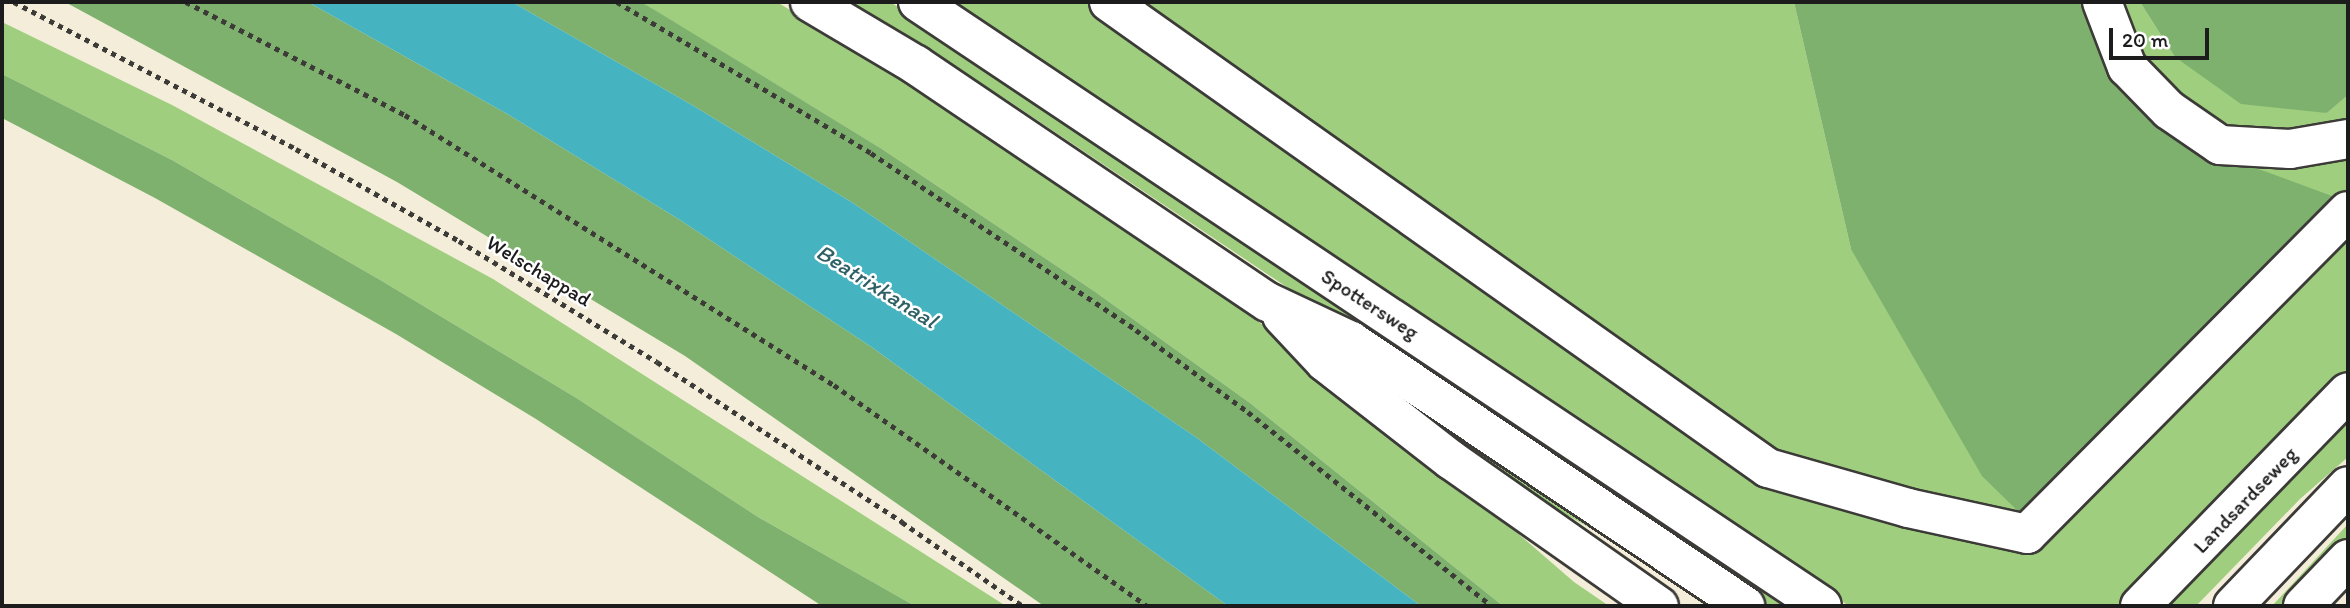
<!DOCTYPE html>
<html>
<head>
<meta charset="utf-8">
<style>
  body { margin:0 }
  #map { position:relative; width:2350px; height:608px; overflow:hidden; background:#f3edd9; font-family:Itim,sans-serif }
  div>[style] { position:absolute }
  .green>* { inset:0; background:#9ece7e }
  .forest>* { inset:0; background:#7eb16d }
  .water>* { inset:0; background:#45b4c0 }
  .path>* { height:4.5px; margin-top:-2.25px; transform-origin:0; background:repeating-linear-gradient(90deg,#3c3b38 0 5px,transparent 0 10px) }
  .roads { filter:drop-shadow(2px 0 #3c3b38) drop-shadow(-2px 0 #3c3b38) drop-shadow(0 2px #3c3b38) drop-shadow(0 -2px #3c3b38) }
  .minor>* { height:38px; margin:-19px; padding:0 19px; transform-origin:19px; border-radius:19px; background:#fff }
  .major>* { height:38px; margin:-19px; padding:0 19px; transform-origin:19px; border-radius:19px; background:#fff }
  span { translate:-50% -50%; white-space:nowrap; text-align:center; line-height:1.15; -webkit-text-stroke:5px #fff; paint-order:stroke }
  .street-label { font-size:21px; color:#1c1c1c }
  .water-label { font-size:23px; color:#2e6066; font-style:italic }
  .frame { position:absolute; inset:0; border:4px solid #1c1c1c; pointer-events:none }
  .scale { position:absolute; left:2109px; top:28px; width:100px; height:32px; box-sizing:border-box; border:4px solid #1c1c1c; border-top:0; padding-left:9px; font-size:21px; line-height:24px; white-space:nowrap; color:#1c1c1c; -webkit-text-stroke:5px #fff; paint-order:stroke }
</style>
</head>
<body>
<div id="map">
  <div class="green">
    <div style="clip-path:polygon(641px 2px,777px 2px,916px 87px,1132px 230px,1274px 333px,1455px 479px,1574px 582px,1609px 606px,1503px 606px,1250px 403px,1094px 291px,882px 149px)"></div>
    <div style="clip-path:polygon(851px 2px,890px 2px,947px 37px,1800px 606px,1764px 606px,1007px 100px)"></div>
    <div style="clip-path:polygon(940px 2px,1794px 2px,1851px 249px,2222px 159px,2348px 148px,2348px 373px,2153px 576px,2119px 606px,1849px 606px,1015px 48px)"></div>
    <div style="clip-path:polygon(2110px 2px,2140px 2px,2175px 57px,2327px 113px,2348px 95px,2348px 123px,2300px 136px,2239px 129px,2182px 102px,2149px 72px)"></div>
    <div style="clip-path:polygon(2px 22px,172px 105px,493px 279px,1006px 606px,915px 606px,758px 517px,578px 399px,382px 281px,172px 160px,2px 74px)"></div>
    <div style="clip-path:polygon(1338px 345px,1729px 606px,1706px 606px,1608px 538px,1481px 467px)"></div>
    <div style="clip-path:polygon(2348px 413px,2348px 457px,2300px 499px,2196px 606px,2161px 606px)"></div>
    <div style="clip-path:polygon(2348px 524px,2348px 545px,2290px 606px,2272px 606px)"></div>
  </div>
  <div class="forest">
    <div style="clip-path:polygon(65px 2px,308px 2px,509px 115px,680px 220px,873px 348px,1228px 606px,1044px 606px,685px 356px,397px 182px)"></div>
    <div style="clip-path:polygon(512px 2px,641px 2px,658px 12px,882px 149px,1094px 291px,1250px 403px,1503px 606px,1421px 606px,1197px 438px,853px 203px,692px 105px)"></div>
    <div style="clip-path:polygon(1794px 2px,2087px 2px,2123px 94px,2193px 150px,2264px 171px,2348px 202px,2025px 518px,1982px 476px,1851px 249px)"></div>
    <div style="clip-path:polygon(2140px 2px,2348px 2px,2348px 95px,2327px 113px,2241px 104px,2175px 57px)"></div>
    <div style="clip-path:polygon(2px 74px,172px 160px,382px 281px,578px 399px,758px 517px,915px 606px,822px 606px,536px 419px,396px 334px,155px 198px,2px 118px)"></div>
  </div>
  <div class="water">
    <div style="clip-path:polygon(308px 2px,512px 2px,692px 105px,853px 203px,1197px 438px,1421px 606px,1228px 606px,873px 348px,680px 220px,509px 115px)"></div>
  </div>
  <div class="path">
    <div style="left:14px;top:2px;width:318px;rotate:27.5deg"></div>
    <div style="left:296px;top:149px;width:187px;rotate:29.4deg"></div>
    <div style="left:459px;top:241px;width:232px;rotate:31.4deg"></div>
    <div style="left:657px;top:362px;width:293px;rotate:33.1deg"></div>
    <div style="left:902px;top:522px;width:147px;rotate:34.8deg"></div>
    <div style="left:186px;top:2px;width:246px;rotate:27.3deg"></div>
    <div style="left:405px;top:115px;width:507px;rotate:32.19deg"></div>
    <div style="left:834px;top:385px;width:383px;rotate:35.2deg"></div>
    <div style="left:617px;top:2px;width:295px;rotate:30.7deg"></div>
    <div style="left:871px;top:153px;width:319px;rotate:33.7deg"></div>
    <div style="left:1136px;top:330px;width:139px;rotate:36.2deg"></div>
    <div style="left:1248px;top:412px;width:312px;rotate:38.5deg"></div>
  </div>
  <div class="roads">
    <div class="minor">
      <div style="left:918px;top:2px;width:1087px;rotate:33.75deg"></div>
      <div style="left:1109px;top:2px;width:807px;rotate:35.27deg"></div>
      <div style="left:1768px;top:468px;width:146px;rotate:15.9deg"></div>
      <div style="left:1908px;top:508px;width:122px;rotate:12.3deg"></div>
      <div style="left:2027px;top:534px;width:455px;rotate:-45.2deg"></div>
      <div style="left:2102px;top:2px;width:70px;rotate:69deg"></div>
      <div style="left:2127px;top:67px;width:60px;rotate:45.7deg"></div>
      <div style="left:2169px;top:110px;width:62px;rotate:34.5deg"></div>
      <div style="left:2220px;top:145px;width:70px;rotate:3.3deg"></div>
      <div style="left:2290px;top:149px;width:59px;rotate:-9.8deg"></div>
      <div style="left:2140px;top:606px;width:298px;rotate:-45.8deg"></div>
      <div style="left:2233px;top:606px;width:166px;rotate:-46.2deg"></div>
      <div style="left:2303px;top:606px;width:65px;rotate:-46.2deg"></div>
    </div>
    <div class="major">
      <div style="left:810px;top:2px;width:123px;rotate:30.7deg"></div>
      <div style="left:916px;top:65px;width:424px;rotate:34deg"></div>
      <div style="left:1268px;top:302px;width:92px;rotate:25.2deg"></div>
      <div style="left:1351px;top:341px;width:475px;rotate:33.9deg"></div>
      <div style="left:1282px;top:316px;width:63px;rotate:46.9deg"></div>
      <div style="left:1325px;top:362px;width:160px;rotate:37.9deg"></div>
      <div style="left:1451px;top:460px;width:254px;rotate:35.1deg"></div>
    </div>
  </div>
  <div class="street-label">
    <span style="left:539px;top:271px;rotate:31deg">Welschappad</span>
    <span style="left:1370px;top:304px;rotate:33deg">Spottersweg</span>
    <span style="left:2245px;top:500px;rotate:-46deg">Landsardseweg</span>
  </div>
  <div class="water-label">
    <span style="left:877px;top:286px;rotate:32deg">Beatrixkanaal</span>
  </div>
  <div class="frame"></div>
  <div class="scale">20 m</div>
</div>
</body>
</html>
